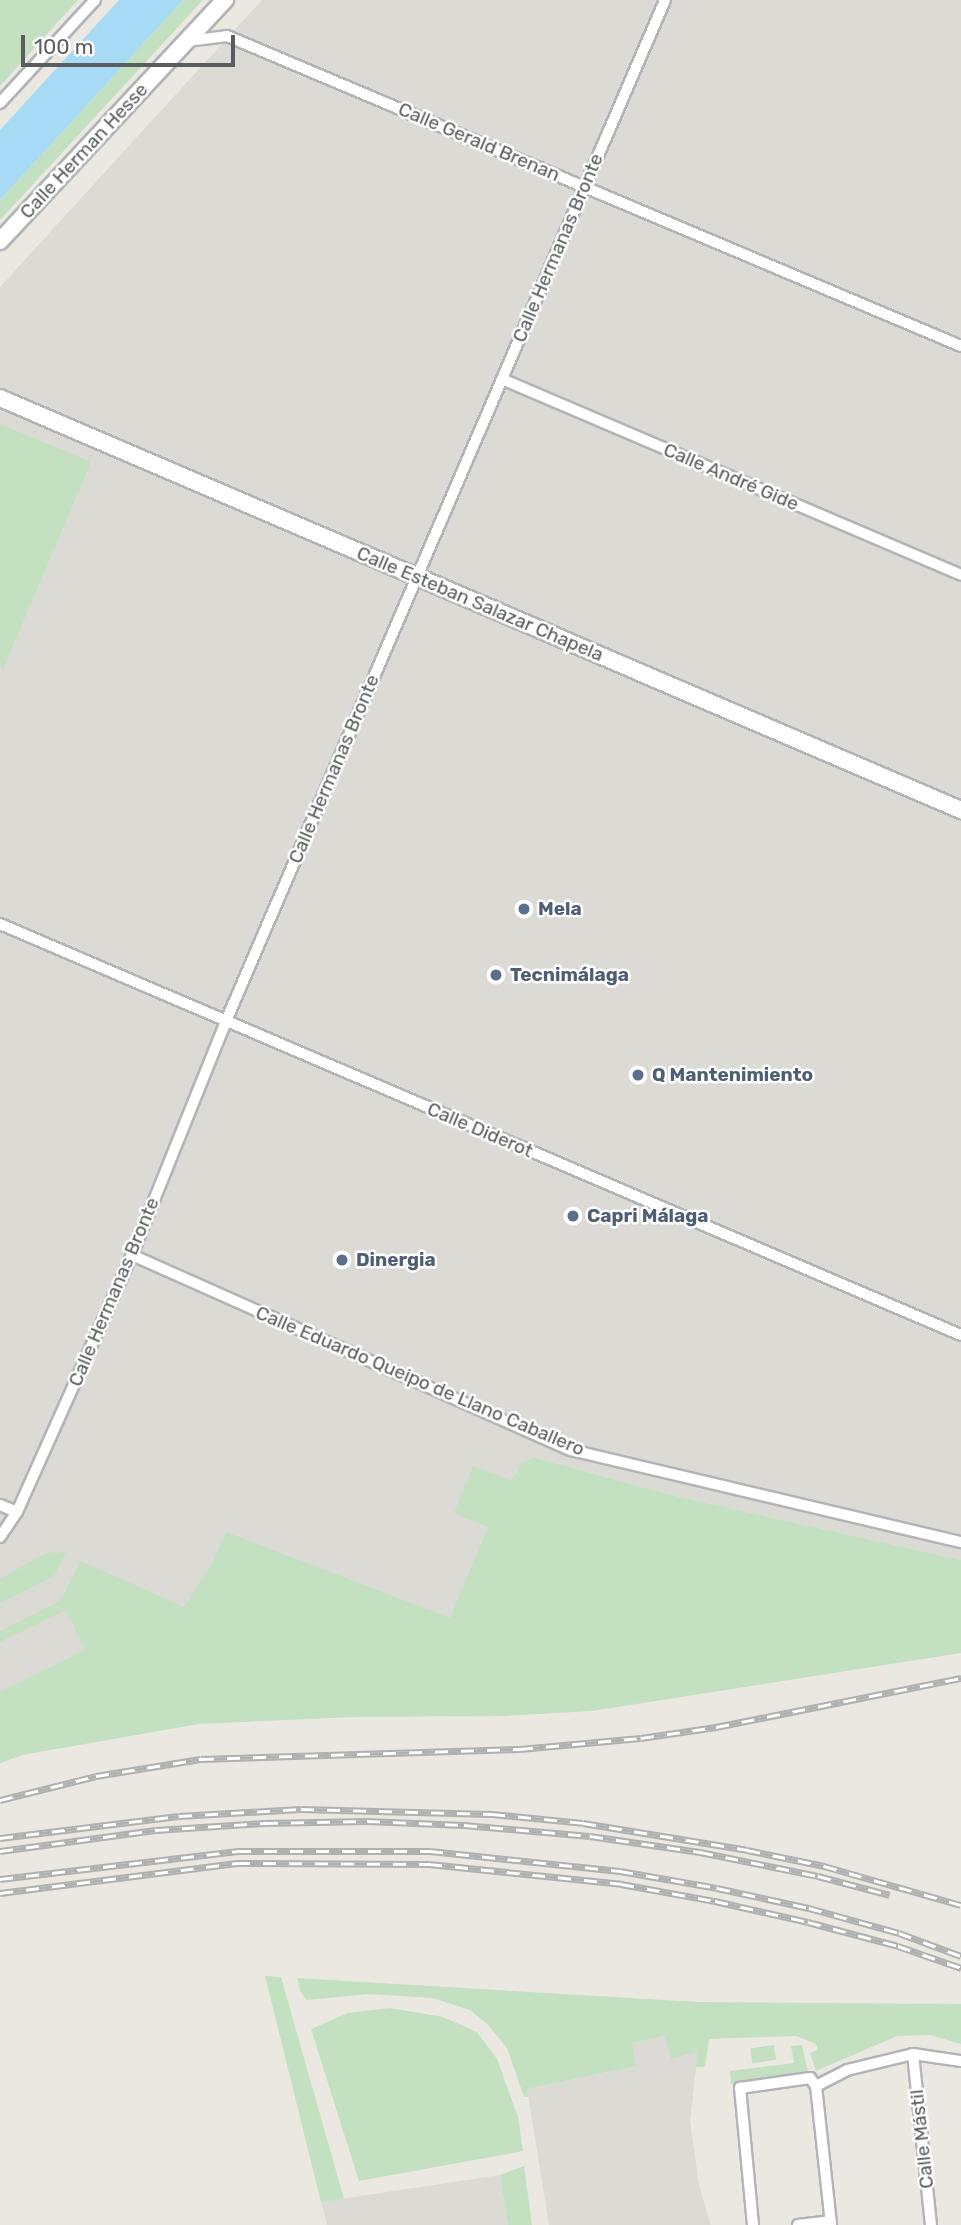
<!DOCTYPE html>
<html>
<head>
<meta charset="utf-8">
<style>
  body { margin:0 }
  #map { position:relative; width:961px; height:2225px; overflow:hidden; background:#ebe8e1; font-family:Rubik,sans-serif }
  div>[style] { position:absolute }
  .industrial>* { inset:0; background:#dcdad5 }
  .green>* { inset:0; background:#c3e0c0; transform-origin:0 0 }
  .water>* { inset:0; background:#a7daf5 }
  .roads { filter:drop-shadow(2px 0 #b2b4b7) drop-shadow(-2px 0 #b2b4b7) drop-shadow(0 2px #b2b4b7) drop-shadow(0 -2px #b2b4b7) }
  .street>* { height:10px; margin:-5px; padding:0 5px; transform-origin:5px; border-radius:5px; background:#fff }
  .secondary>* { height:16px; margin:-8px; padding:0 8px; transform-origin:8px; border-radius:8px; background:#fff }
  .rail>* { height:7px; margin-top:-3.5px; transform-origin:0; background:repeating-linear-gradient(90deg,#fff 0 13px,#afb0b0 0 26px); box-sizing:border-box; border-block:2px solid #afb0b0 }
  .dots>* { width:19px; height:19px; translate:-50% -50%; box-sizing:border-box; border:4px solid #fff; border-radius:50% }
  span { translate:-50% -50%; white-space:nowrap; text-align:center; line-height:1.15; -webkit-text-stroke:5px #fff; paint-order:stroke }
  .street-label { font-size:19px; color:#5a5d60 }
  .service-label { font-size:19px; color:#4e5e75; font-weight:700 }
  .left { translate:0 -50%; text-align:left }
  .scale { position:absolute; left:21px; top:35px; width:214px; height:32px; box-sizing:border-box; border:4px solid #5a5d60; border-top:0; padding-left:9px; font-size:21px; line-height:24px; white-space:nowrap; color:#5a5d60; -webkit-text-stroke:5px #fff; paint-order:stroke }
</style>
</head>
<body>
<div id="map">
  <div class="industrial">
    <div style="clip-path:polygon(262px 0,961px 0,961px 1560px,671px 1495px,533px 1457px,521px 1464px,511px 1481px,488px 1527px,451px 1619px,226px 1533px,212px 1563px,184px 1608px,22px 1755px,0 1763px,0 287px)"></div>
    <div style="clip-path:polygon(665px 2036px,698px 2052px,690px 2121px,699px 2185px,711px 2225px,549px 2225px,527px 2089px,636px 2066px,632px 2043px)"></div>
    <div style="clip-path:polygon(500px 2175px,508px 2225px,327px 2225px,321px 2202px)"></div>
  </div>
  <div class="green">
    <div style="clip-path:polygon(0 0,78px 0,0 86px)"></div>
    <div style="clip-path:polygon(183px 0,203px 0,0 220px,0 200px)"></div>
    <div style="clip-path:polygon(0 424px,91px 462px,3px 669px,0 667px)"></div>
    <div style="clip-path:polygon(533px 1457px,671px 1495px,961px 1560px,961px 1653px,592px 1711px,505px 1716px,353px 1717px,199px 1724px,22px 1755px,0 1763px,0 1692px,85px 1650px,66px 1610px,0 1642px,0 1631px,60px 1601px,81px 1561px,184px 1607px,212px 1563px,226px 1532px,450px 1618px,488px 1527px,454px 1513px,473px 1466px,511px 1481px,521px 1464px)"></div>
    <div style="clip-path:polygon(63px 1552px,66px 1553px,54px 1576px,0 1603px,0 1579px,44px 1554px)"></div>
    <div style="clip-path:polygon(265px 1976px,281px 1977px,344px 2199px,321px 2202px)"></div>
    <div style="clip-path:polygon(297px 1978px,697px 2002px,961px 2004px,961px 2044px,930px 2035px,897px 2036px,816px 2071px,810px 2053px,818px 2050px,816px 2044px,796px 2036px,709px 2039px,705px 2067px,696px 2067px,697px 2052px,671px 2059px,665px 2036px,632px 2043px,636px 2066px,527px 2089px,528px 2097px,524px 2097px,507px 2048px,488px 2025px,470px 2010px,433px 1998px,368px 1994px,307px 2000px,300px 1991px)"></div>
    <div style="clip-path:polygon(390px 2008px,443px 2017px,477px 2032px,497px 2059px,518px 2117px,523px 2151px,359px 2181px,311px 2029px,348px 2013px)"></div>
    <div style="left:774px;top:2045px;width:15px;height:24px;rotate:82deg"></div>
    <div style="clip-path:polygon(802px 2045px,808px 2072px,731px 2084px,730px 2071px,794px 2063px,791px 2046px)"></div>
    <div style="clip-path:polygon(524px 2166px,532px 2225px,508px 2225px,500px 2175px)"></div>
  </div>
  <div class="water">
    <div style="clip-path:polygon(119px 0,183px 0,0 200px,0 130px)"></div>
  </div>
  <div class="roads">
    <div class="street">
      <div style="left:187px;top:41px;width:40px;rotate:-7.1deg"></div>
      <div style="left:227px;top:36px;width:797px;rotate:22.9deg"></div>
      <div style="left:0;top:103px;width:140px;rotate:-47.3deg"></div>
      <div style="left:502px;top:379px;width:499px;rotate:23.1deg"></div>
      <div style="left:0;top:924px;width:1045px;rotate:23.16deg"></div>
      <div style="left:132px;top:1255px;width:480px;rotate:24deg"></div>
      <div style="left:571px;top:1450px;width:401px;rotate:13.3deg"></div>
      <div style="left:0;top:1505px;width:18px;rotate:22deg"></div>
      <div style="left:0;top:1537px;width:30px;rotate:-56deg"></div>
      <div style="left:17px;top:1512px;width:282px;rotate:-65.9deg"></div>
      <div style="left:132px;top:1255px;width:252px;rotate:-68.1deg"></div>
      <div style="left:226px;top:1021px;width:1111px;rotate:-66.73deg"></div>
      <div style="left:913px;top:2054px;width:172px;rotate:84deg"></div>
      <div style="left:816px;top:2086px;width:35px;rotate:-27deg"></div>
      <div style="left:847px;top:2070px;width:68px;rotate:-13.6deg"></div>
      <div style="left:913px;top:2054px;width:49px;rotate:8.3deg"></div>
      <div style="left:816px;top:2086px;width:140px;rotate:83.8deg"></div>
      <div style="left:753px;top:2225px;width:138px;rotate:-95.4deg"></div>
      <div style="left:740px;top:2088px;width:71px;rotate:-8.1deg"></div>
      <div style="left:810px;top:2078px;width:10px;rotate:53deg"></div>
      <div style="left:798px;top:2225px;width:32px;rotate:-7deg"></div>
    </div>
    <div class="secondary">
      <div style="left:0;top:241px;width:330px;rotate:-47deg"></div>
      <div style="left:0;top:398px;width:1046px;rotate:23.21deg"></div>
    </div>
  </div>
  <div class="rail">
    <div style="left:0;top:1800px;width:99px;rotate:-14deg"></div>
    <div style="left:96px;top:1776px;width:106px;rotate:-9.2deg"></div>
    <div style="left:201px;top:1759px;width:319px;rotate:-1.8deg"></div>
    <div style="left:520px;top:1749px;width:121px;rotate:-5.2deg"></div>
    <div style="left:641px;top:1738px;width:76px;rotate:-8.3deg"></div>
    <div style="left:716px;top:1727px;width:250px;rotate:-11.3deg"></div>
    <div style="left:0;top:1838px;width:180px;rotate:-7deg"></div>
    <div style="left:179px;top:1816px;width:122px;rotate:-3.3deg"></div>
    <div style="left:301px;top:1809px;width:191px;rotate:1.5deg"></div>
    <div style="left:492px;top:1814px;width:91px;rotate:5.6deg"></div>
    <div style="left:583px;top:1823px;width:166px;rotate:9.3deg"></div>
    <div style="left:747px;top:1850px;width:79px;rotate:11.7deg"></div>
    <div style="left:824px;top:1866px;width:142px;rotate:15.9deg"></div>
    <div style="left:0;top:1851px;width:157px;rotate:-7.7deg"></div>
    <div style="left:156px;top:1830px;width:109px;rotate:-3.7deg"></div>
    <div style="left:265px;top:1823px;width:102px;rotate:-1.1deg"></div>
    <div style="left:367px;top:1821px;width:97px;rotate:2.4deg"></div>
    <div style="left:464px;top:1825px;width:126px;rotate:5deg"></div>
    <div style="left:590px;top:1836px;width:111px;rotate:8.3deg"></div>
    <div style="left:700px;top:1852px;width:120px;rotate:11.5deg"></div>
    <div style="left:818px;top:1876px;width:74px;rotate:14.8deg"></div>
    <div style="left:0;top:1879px;width:240px;rotate:-6.7deg"></div>
    <div style="left:238px;top:1851px;width:192px"></div>
    <div style="left:430px;top:1851px;width:191px;rotate:6deg"></div>
    <div style="left:620px;top:1871px;width:98px;rotate:9.9deg"></div>
    <div style="left:717px;top:1888px;width:94px;rotate:12.3deg"></div>
    <div style="left:809px;top:1908px;width:93px;rotate:15.5deg"></div>
    <div style="left:899px;top:1933px;width:66px;rotate:20.4deg"></div>
    <div style="left:0;top:1893px;width:239px;rotate:-7.2deg"></div>
    <div style="left:237px;top:1863px;width:192px;rotate:0.3deg"></div>
    <div style="left:429px;top:1864px;width:193px;rotate:5.9deg"></div>
    <div style="left:621px;top:1884px;width:96px;rotate:10.3deg"></div>
    <div style="left:715px;top:1901px;width:95px;rotate:12.7deg"></div>
    <div style="left:808px;top:1922px;width:93px;rotate:14.9deg"></div>
    <div style="left:898px;top:1946px;width:67px;rotate:19.2deg"></div>
  </div>
  <div class="dots">
    <div style="left:524px;top:909px;background:#5c6f8a"></div>
    <div style="left:496px;top:975px;background:#5c6f8a"></div>
    <div style="left:638px;top:1075px;background:#5c6f8a"></div>
    <div style="left:573px;top:1216px;background:#5c6f8a"></div>
    <div style="left:342px;top:1260px;background:#5c6f8a"></div>
  </div>
  <div class="street-label">
    <span style="left:479px;top:142px;rotate:23deg">Calle Gerald Brenan</span>
    <span style="left:84px;top:151px;rotate:-47deg">Calle Herman Hesse</span>
    <span style="left:558px;top:248px;rotate:-67deg">Calle Hermanas Bronte</span>
    <span style="left:731px;top:477px;rotate:23deg">Calle André Gide</span>
    <span style="left:480px;top:604px;rotate:23deg">Calle Esteban Salazar Chapela</span>
    <span style="left:334px;top:769px;rotate:-67deg">Calle Hermanas Bronte</span>
    <span style="left:480px;top:1130px;rotate:23deg">Calle Diderot</span>
    <span style="left:114px;top:1292px;rotate:-67deg">Calle Hermanas Bronte</span>
    <span style="left:420px;top:1381px;rotate:23deg">Calle Eduardo Queipo de Llano Caballero</span>
    <span style="left:922px;top:2139px;rotate:-96deg">Calle Mástil</span>
  </div>
  <div class="service-label">
    <span class="left" style="left:538px;top:909px">Mela</span>
    <span class="left" style="left:510px;top:975px">Tecnimálaga</span>
    <span class="left" style="left:652px;top:1075px">Q Mantenimiento</span>
    <span class="left" style="left:587px;top:1216px">Capri Málaga</span>
    <span class="left" style="left:356px;top:1260px">Dinergia</span>
  </div>
  <div class="scale">100 m</div>
</div>
</body>
</html>
